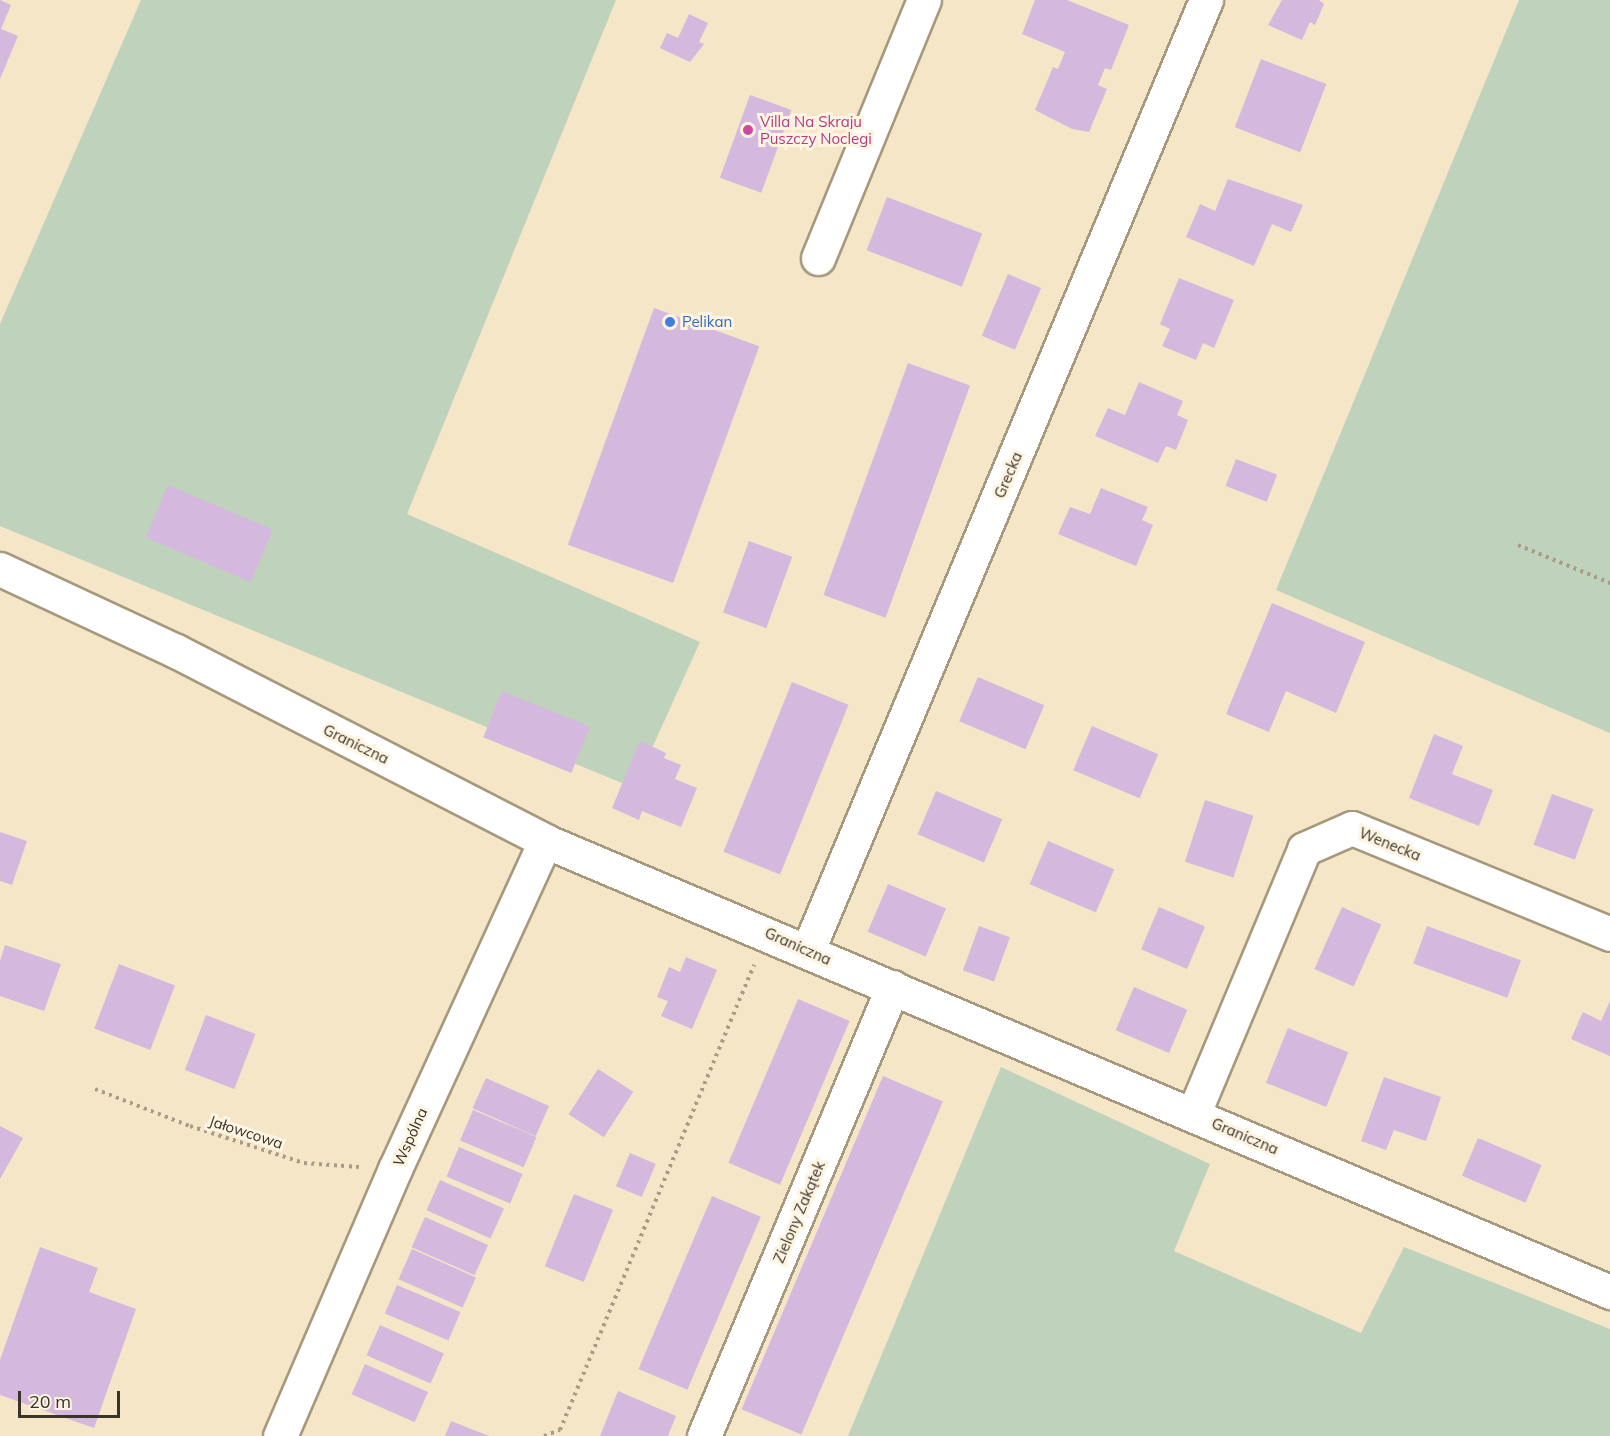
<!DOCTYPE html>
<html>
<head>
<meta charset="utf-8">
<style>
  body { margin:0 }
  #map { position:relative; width:1610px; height:1436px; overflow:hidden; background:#f5e6c8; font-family:Mulish,sans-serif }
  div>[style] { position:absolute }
  .green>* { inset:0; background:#bfd2bc }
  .building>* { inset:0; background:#d5b8de; transform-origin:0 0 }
  .path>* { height:4px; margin-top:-2px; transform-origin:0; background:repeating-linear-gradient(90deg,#a89c86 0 3px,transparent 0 7.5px) }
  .roads { filter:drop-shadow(2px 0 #a6987c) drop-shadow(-2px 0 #a6987c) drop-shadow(0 2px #a6987c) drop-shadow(0 -2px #a6987c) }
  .minor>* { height:33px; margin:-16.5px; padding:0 16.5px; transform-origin:16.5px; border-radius:16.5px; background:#fff }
  .dots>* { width:16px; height:16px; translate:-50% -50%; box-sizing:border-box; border:3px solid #fdf4e2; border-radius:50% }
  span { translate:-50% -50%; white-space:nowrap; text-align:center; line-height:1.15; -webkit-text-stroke:6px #fdf4e2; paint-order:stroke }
  .hotel-label { font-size:15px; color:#b23c85 }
  .left { translate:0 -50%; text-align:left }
  .shop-label { font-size:15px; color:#366cbe }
  .street-label { font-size:15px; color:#3a3428 }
  .scale { position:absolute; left:18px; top:1391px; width:102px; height:27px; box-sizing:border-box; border:3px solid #3a3428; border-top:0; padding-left:8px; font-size:18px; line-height:21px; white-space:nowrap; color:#3a3428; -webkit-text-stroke:4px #fdf4e2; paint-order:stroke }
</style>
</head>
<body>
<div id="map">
  <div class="green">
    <div style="clip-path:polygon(141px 0,616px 0,407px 514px,700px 642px,634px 788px,0 526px,0 324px)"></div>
    <div style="clip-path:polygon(1519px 0,1610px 0,1610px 733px,1276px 590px)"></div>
    <div style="clip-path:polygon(1001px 1067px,1210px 1164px,1174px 1251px,1361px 1333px,1404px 1247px,1610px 1329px,1610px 1436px,848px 1436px)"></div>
  </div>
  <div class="building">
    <div style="clip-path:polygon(0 0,11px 5px,1px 29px,18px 36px,0 79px)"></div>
    <div style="clip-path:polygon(1035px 0,1067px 0,1129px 25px,1111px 70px,1105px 68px,1098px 85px,1107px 89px,1089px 132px,1072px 129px,1035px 110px,1053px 67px,1058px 69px,1065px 52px,1022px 34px)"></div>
    <div style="clip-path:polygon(1282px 0,1319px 0,1324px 4px,1315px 25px,1310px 22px,1302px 40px,1268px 25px)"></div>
    <div style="clip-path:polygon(689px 14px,708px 23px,699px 42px,704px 44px,690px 62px,660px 48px,667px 33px,678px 38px)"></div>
    <div style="left:1261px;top:59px;width:70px;height:73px;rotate:21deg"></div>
    <div style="left:750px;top:95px;width:44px;height:88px;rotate:20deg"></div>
    <div style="clip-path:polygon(1228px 179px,1303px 205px,1291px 232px,1272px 224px,1254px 266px,1186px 237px,1200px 204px,1215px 211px)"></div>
    <div style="left:887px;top:197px;width:102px;height:57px;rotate:21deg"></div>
    <div style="left:1008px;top:274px;width:36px;height:67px;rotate:23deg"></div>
    <div style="clip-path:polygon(1179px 278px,1234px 300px,1214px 348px,1203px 343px,1196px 360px,1162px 346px,1170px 329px,1160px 324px)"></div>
    <div style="left:654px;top:308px;width:112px;height:252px;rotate:20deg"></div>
    <div style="left:908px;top:363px;width:66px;height:247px;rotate:20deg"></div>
    <div style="clip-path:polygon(1139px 382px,1183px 401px,1177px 415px,1188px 420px,1176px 450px,1166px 446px,1158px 463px,1095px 436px,1108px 408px,1125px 415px)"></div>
    <div style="left:1236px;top:459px;width:44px;height:29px;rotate:21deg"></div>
    <div style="left:168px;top:485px;width:114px;height:57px;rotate:23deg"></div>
    <div style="clip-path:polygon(1101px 488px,1148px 507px,1142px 520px,1153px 525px,1136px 566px,1058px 534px,1070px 507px,1090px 514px)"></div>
    <div style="left:749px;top:541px;width:46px;height:76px;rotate:20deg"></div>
    <div style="clip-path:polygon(1272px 603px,1365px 642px,1336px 713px,1286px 691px,1269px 732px,1226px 714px)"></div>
    <div style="left:978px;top:677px;width:72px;height:48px;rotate:23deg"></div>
    <div style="left:792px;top:682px;width:61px;height:183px;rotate:22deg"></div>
    <div style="left:502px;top:691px;width:95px;height:50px;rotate:22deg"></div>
    <div style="left:1092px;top:726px;width:72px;height:48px;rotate:23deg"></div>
    <div style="clip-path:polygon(1434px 734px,1463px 746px,1452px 774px,1493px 790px,1479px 826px,1409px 798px)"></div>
    <div style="clip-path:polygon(640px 741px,666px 753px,664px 758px,681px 765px,675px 779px,697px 788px,681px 827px,642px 811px,639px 820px,612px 808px)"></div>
    <div style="left:936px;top:791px;width:72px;height:47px;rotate:23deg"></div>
    <div style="left:1552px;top:794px;width:44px;height:54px;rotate:20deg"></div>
    <div style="left:1205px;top:800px;width:51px;height:65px;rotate:18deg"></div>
    <div style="clip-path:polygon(0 832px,27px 841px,12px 885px,0 881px)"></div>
    <div style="left:1048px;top:841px;width:72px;height:47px;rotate:23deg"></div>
    <div style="left:888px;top:884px;width:63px;height:52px;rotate:23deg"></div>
    <div style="left:1159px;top:907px;width:50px;height:46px;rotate:23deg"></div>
    <div style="left:1342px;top:907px;width:43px;height:68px;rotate:24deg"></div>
    <div style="left:979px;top:926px;width:33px;height:47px;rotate:20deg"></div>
    <div style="left:1427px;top:926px;width:100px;height:40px;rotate:20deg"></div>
    <div style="clip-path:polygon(5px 945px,61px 964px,44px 1011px,0 996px,0 961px)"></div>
    <div style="clip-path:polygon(686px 957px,717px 970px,692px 1029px,661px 1016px,668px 1001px,657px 997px,669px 967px,680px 972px)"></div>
    <div style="left:119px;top:964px;width:60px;height:69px;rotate:21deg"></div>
    <div style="left:1134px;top:987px;width:58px;height:47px;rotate:23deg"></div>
    <div style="left:798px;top:999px;width:56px;height:178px;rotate:23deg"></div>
    <div style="clip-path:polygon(1610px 1001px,1610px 1056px,1571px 1039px,1583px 1012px,1601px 1021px)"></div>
    <div style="left:206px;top:1015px;width:53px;height:59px;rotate:21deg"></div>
    <div style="left:1288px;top:1028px;width:65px;height:59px;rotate:22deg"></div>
    <div style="left:598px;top:1069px;width:42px;height:54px;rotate:33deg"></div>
    <div style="left:883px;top:1076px;width:65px;height:362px;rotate:23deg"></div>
    <div style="clip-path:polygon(1384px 1077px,1441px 1097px,1426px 1141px,1394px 1130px,1386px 1150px,1361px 1141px)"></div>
    <div style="left:486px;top:1078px;width:69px;height:33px;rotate:24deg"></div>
    <div style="left:473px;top:1110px;width:69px;height:33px;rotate:23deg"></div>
    <div style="clip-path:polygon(0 1126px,23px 1138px,0 1179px)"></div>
    <div style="left:1478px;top:1138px;width:69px;height:41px;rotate:23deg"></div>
    <div style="left:459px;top:1147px;width:69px;height:32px;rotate:23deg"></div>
    <div style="left:630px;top:1153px;width:28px;height:36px;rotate:23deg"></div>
    <div style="left:440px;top:1180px;width:70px;height:33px;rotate:24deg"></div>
    <div style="left:574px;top:1194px;width:42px;height:78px;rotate:22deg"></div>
    <div style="left:712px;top:1196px;width:53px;height:188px;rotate:23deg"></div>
    <div style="left:425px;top:1217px;width:69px;height:33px;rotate:24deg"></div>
    <div style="clip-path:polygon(40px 1247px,98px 1268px,89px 1292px,136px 1309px,94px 1428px,0 1395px,0 1360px)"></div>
    <div style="left:412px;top:1249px;width:70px;height:33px;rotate:24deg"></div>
    <div style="left:397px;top:1285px;width:69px;height:31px;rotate:23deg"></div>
    <div style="left:380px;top:1325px;width:70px;height:33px;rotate:24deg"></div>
    <div style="left:365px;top:1364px;width:69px;height:33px;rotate:24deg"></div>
    <div style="clip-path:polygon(618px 1391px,676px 1416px,668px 1436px,600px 1436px)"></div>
    <div style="clip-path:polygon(451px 1421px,489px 1436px,445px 1436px)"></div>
  </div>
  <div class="path">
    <div style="left:1518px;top:545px;width:100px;rotate:22.4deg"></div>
    <div style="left:95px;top:1089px;width:102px;rotate:21.3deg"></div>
    <div style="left:190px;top:1126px;width:120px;rotate:18deg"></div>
    <div style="left:304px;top:1163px;width:55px;rotate:4.2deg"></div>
    <div style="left:544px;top:1436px;width:17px;rotate:-21deg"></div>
    <div style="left:560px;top:1430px;width:504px;rotate:-67.35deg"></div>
  </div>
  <div class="roads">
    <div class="minor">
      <div style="left:818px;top:258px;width:279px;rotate:-67.7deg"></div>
      <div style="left:0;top:569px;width:194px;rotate:25deg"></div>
      <div style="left:176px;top:651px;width:415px;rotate:27.2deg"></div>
      <div style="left:545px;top:841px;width:1157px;rotate:22.95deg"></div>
      <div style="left:808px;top:950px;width:1030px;rotate:-67.27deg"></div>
      <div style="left:1193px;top:1115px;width:288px;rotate:-67.3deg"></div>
      <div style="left:1304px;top:849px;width:52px;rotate:-23.6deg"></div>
      <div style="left:1352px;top:828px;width:279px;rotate:22.3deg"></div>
      <div style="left:280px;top:1436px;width:291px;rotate:-66.7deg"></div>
      <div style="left:395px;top:1169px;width:361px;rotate:-65.4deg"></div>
      <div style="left:704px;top:1436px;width:487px;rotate:-67.2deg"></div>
    </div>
  </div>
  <div class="dots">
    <div style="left:748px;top:130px;background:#d1479c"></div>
    <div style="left:670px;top:322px;background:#3f7fe0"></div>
  </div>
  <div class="hotel-label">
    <span class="left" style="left:760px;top:130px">Villa Na Skraju<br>Puszczy Noclegi</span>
  </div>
  <div class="shop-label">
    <span class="left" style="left:682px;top:322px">Pelikan</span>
  </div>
  <div class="street-label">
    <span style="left:1008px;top:475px;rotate:-67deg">Grecka</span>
    <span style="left:356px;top:744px;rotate:26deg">Graniczna</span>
    <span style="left:1390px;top:844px;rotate:22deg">Wenecka</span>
    <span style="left:798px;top:946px;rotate:24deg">Graniczna</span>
    <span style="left:246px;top:1132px;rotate:18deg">Jałowcowa</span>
    <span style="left:1245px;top:1136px;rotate:23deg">Graniczna</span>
    <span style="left:410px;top:1137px;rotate:-66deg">Wspólna</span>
    <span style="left:799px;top:1212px;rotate:-67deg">Zielony Zakątek</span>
  </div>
  <div class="scale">20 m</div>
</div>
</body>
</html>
